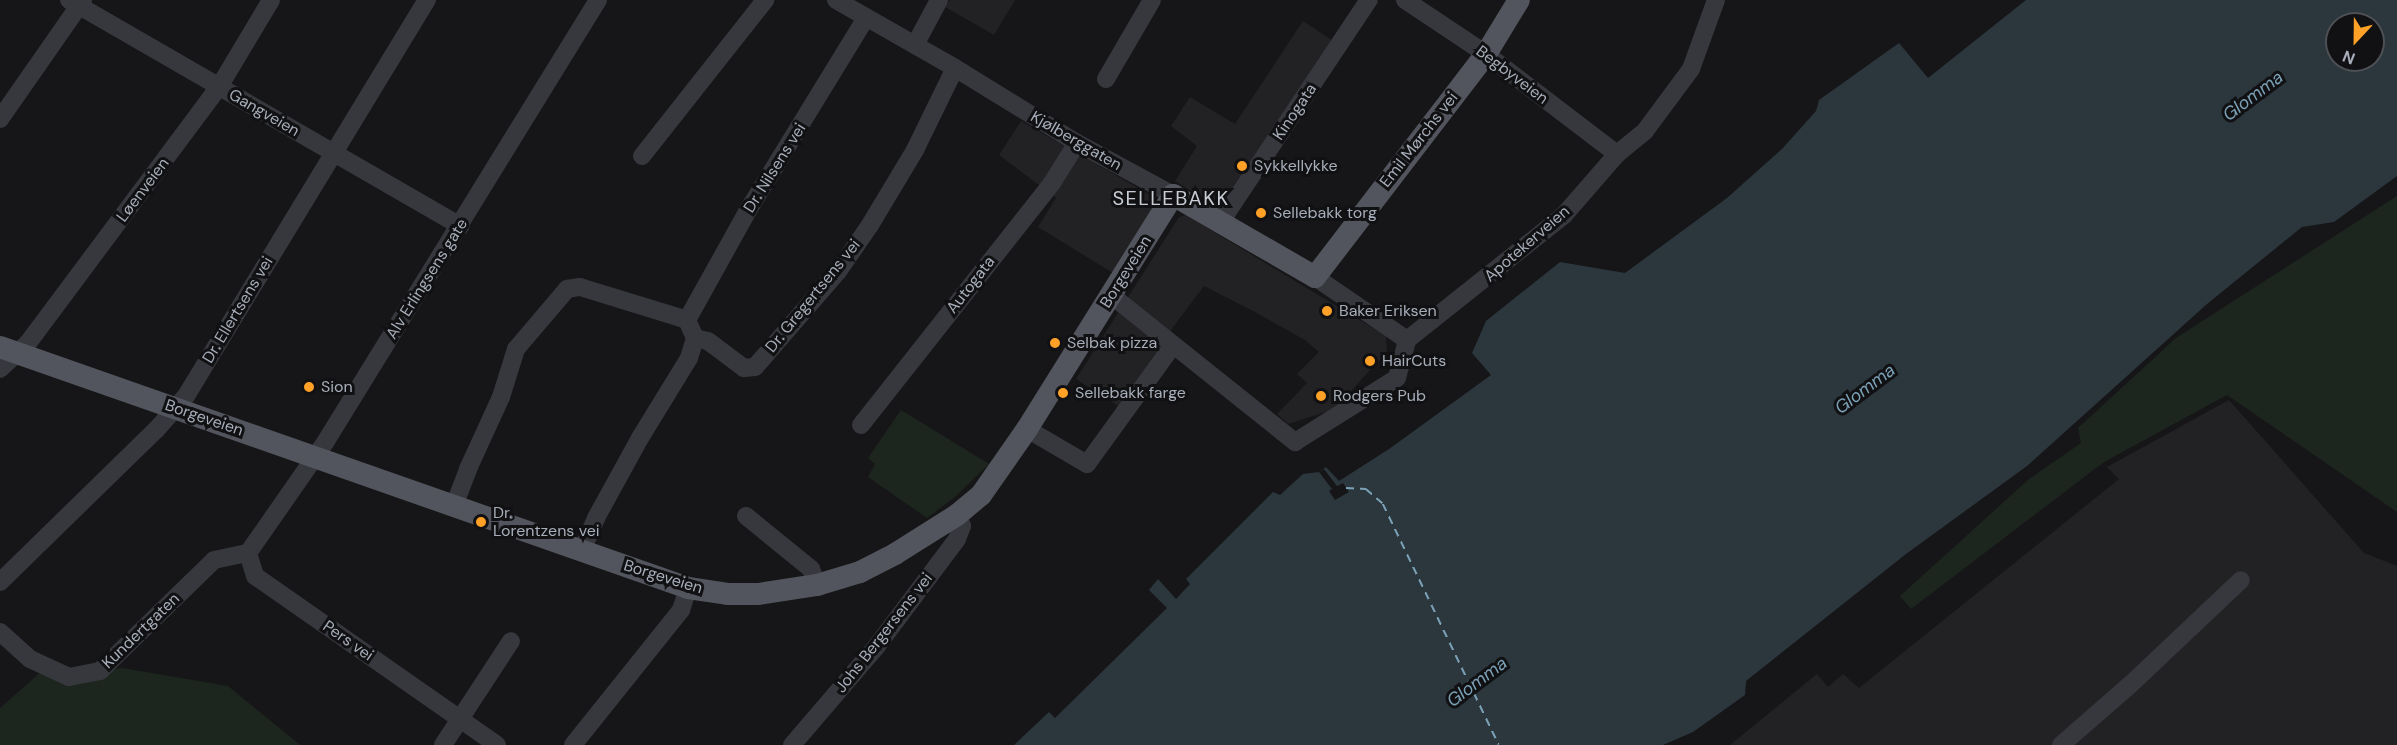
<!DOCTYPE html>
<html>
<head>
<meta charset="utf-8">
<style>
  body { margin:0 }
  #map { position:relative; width:2397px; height:745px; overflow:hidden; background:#161618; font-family:"DM Sans",sans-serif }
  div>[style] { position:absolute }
  .built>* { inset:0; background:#222225 }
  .green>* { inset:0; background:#1d261e }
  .water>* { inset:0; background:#2b373d }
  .pier>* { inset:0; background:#161618 }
  .ferry>* { height:1.5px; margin-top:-0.75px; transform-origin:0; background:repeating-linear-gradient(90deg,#7ba1b7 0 8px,transparent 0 14px) }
  .minor>* { height:18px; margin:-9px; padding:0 9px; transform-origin:9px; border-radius:9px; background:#36383d }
  .major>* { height:22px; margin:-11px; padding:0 11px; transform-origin:11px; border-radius:11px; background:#52555d }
  .dots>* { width:16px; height:16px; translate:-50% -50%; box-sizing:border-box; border:3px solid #111113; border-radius:50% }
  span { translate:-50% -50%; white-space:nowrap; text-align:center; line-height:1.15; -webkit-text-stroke:6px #111113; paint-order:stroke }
  .street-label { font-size:16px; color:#a7aeb9 }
  .poi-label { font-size:16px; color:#a7aeb9 }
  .left { translate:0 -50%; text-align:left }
  .water-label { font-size:18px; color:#7ba1b7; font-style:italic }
  .quarter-label { font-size:20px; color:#c8cdd5; letter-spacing:1.5px }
  .north { position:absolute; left:2325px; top:12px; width:60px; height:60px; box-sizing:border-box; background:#111113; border:2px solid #4d5055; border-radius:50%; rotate:202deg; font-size:16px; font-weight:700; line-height:24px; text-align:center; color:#a7aeb9 }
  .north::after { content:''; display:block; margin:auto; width:21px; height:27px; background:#ffa027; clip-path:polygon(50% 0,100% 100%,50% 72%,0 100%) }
</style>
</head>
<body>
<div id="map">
  <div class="built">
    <div style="clip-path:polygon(950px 0,1015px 0,994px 35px,945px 7px)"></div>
    <div style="clip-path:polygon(1303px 21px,1333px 41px,1219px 208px,1175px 181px,1197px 146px,1171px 126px,1190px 97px,1235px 124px)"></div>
    <div style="clip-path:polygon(1021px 121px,1150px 195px,1154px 205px,1113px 273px,1038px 227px,1056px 198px,999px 155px)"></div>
    <div style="clip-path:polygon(1186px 215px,1386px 336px,1387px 351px,1335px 409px,1288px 424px,1277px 414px,1307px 383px,1297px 374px,1319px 352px,1305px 340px,1255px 312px,1204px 286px,1173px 327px,1162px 351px,1123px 409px,1076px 379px,1179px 217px)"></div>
    <div style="clip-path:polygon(2229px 400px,2364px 553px,2397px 566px,2397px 745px,1730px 745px,1817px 674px,1828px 687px,1843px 674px,1859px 688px,2119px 479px,2107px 467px)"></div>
  </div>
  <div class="green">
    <div style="clip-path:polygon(2397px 196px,2397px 512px,2227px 395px,2104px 462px,1911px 609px,1900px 596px,2029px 479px,2081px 443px,2078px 428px,2176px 338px)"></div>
    <div style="clip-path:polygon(901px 410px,989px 464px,955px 497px,927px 518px,868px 477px,875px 464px,868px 458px)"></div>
    <div style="clip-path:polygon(122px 668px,228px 686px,300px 745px,0 745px,0 708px,42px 671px,100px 671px)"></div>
  </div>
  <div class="water">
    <div style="clip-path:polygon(evenodd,2026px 0,2397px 0,2397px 176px,2334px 222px,2302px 227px,2207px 304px,2027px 466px,1906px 554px,1746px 681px,1745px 695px,1693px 732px,1663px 745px,1014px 745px,1049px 712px,1055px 718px,1167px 608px,1149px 590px,1158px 579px,1176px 599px,1190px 584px,1186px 579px,1273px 492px,1280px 495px,1303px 474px,1319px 472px,1326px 467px,1339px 481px,1389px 449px,1491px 375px,1472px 353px,1486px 321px,1560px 262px,1625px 273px,1727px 198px,1782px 149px,1816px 111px,1819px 100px,1899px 43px,1928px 78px,2026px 0,2337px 24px,2373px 24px,2373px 60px,2337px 60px,2337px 24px)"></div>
  </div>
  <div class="pier">
    <div style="clip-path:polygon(1324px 469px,1337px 486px,1343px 483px,1349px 492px,1335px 500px,1329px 491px,1332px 489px,1319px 472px)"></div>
  </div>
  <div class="ferry">
    <div style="left:1346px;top:488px;width:20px;rotate:3deg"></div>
    <div style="left:1366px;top:489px;width:23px;rotate:41deg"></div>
    <div style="left:1383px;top:504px;width:267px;rotate:64.3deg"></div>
  </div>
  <div class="minor">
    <div style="left:69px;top:0;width:452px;rotate:30deg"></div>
    <div style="left:836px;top:0;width:137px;rotate:29.7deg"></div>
    <div style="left:955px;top:68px;width:143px;rotate:31.6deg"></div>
    <div style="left:1077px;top:143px;width:109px;rotate:28.4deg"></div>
    <div style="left:1405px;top:0;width:97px;rotate:33.7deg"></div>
    <div style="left:1486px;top:54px;width:165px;rotate:37.4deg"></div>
    <div style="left:915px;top:45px;width:51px;rotate:-61.9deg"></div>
    <div style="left:1106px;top:79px;width:91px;rotate:-59.8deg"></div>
    <div style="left:0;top:119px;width:145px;rotate:-55.1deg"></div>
    <div style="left:642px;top:156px;width:199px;rotate:-51.7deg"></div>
    <div style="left:1220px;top:223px;width:268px;rotate:-56.3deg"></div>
    <div style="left:1315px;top:277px;width:112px;rotate:34.4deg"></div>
    <div style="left:1111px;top:295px;width:236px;rotate:38.6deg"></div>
    <div style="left:1295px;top:442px;width:120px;rotate:-32.1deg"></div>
    <div style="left:1397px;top:378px;width:39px;rotate:-75deg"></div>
    <div style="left:1407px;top:340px;width:201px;rotate:-38.5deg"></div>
    <div style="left:1564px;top:215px;width:81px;rotate:-49deg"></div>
    <div style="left:1617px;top:154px;width:36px;rotate:-39deg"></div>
    <div style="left:1645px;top:131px;width:77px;rotate:-53.4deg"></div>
    <div style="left:1691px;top:69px;width:73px;rotate:-70.1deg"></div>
    <div style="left:687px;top:320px;width:124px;rotate:-60.9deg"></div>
    <div style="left:747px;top:212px;width:228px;rotate:-58.5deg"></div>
    <div style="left:695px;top:338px;width:13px;rotate:13deg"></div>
    <div style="left:708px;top:341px;width:45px;rotate:36.9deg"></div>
    <div style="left:744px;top:368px;width:11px;rotate:-5deg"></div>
    <div style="left:755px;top:367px;width:128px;rotate:-49.1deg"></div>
    <div style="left:839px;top:270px;width:55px;rotate:-55.4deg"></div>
    <div style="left:870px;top:225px;width:87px;rotate:-59deg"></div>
    <div style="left:915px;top:150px;width:91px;rotate:-64deg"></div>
    <div style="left:0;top:369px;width:38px;rotate:-43deg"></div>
    <div style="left:28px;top:343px;width:319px;rotate:-53.3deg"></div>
    <div style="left:219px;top:87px;width:101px;rotate:-59.1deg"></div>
    <div style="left:861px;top:425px;width:308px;rotate:-51.7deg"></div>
    <div style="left:1052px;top:183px;width:47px;rotate:-58deg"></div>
    <div style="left:1027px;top:429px;width:69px;rotate:30.3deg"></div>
    <div style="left:1087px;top:464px;width:147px;rotate:-54.1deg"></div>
    <div style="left:454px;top:506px;width:40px;rotate:-69deg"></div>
    <div style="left:468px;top:469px;width:79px;rotate:-65.4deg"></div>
    <div style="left:501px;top:397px;width:50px;rotate:-72.6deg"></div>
    <div style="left:516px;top:349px;width:79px;rotate:-49.6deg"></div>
    <div style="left:567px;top:289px;width:13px;rotate:-9deg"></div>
    <div style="left:580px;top:287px;width:112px;rotate:17.1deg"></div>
    <div style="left:687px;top:320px;width:20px;rotate:66deg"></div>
    <div style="left:746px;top:516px;width:84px;rotate:39.2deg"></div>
    <div style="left:811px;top:569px;width:17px;rotate:69deg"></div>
    <div style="left:582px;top:550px;width:35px;rotate:-66deg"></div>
    <div style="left:596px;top:518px;width:91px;rotate:-61.2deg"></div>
    <div style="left:640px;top:438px;width:94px;rotate:-58.5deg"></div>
    <div style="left:689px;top:358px;width:21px;rotate:-73deg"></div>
    <div style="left:248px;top:553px;width:136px;rotate:-55.1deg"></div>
    <div style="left:326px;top:441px;width:518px;rotate:-58.33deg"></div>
    <div style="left:248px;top:553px;width:24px;rotate:73deg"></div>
    <div style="left:255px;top:576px;width:295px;rotate:34.9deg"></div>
    <div style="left:0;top:582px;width:218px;rotate:-44.3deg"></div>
    <div style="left:156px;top:430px;width:45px;rotate:-48.6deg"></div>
    <div style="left:186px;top:396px;width:464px;rotate:-58.7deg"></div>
    <div style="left:0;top:632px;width:40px;rotate:42deg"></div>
    <div style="left:30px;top:659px;width:43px;rotate:24.8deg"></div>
    <div style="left:69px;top:677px;width:32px;rotate:-11deg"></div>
    <div style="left:100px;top:671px;width:159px;rotate:-44.2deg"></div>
    <div style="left:214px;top:560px;width:35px;rotate:-12deg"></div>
    <div style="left:443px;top:745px;width:124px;rotate:-56.8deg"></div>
    <div style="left:573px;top:745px;width:173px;rotate:-51.3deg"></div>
    <div style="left:681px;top:610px;width:23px;rotate:-72deg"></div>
    <div style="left:792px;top:745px;width:129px;rotate:-49.4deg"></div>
    <div style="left:876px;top:647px;width:135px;rotate:-53.1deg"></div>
    <div style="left:957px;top:539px;width:14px;rotate:-69deg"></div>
    <div style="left:962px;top:526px;width:12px;rotate:-114deg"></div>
    <div style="left:2061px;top:745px;width:93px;rotate:-41.1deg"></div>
    <div style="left:2131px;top:684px;width:151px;rotate:-43.4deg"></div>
  </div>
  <div class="major">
    <div style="left:0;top:347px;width:729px;rotate:19.3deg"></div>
    <div style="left:688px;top:588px;width:40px;rotate:8.5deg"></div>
    <div style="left:728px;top:594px;width:30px"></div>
    <div style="left:758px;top:594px;width:60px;rotate:-8.7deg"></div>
    <div style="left:817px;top:585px;width:45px;rotate:-16.8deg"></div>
    <div style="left:860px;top:572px;width:39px;rotate:-27deg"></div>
    <div style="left:895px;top:554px;width:73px;rotate:-32.2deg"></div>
    <div style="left:957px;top:515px;width:31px;rotate:-40deg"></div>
    <div style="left:981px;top:495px;width:80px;rotate:-55.1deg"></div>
    <div style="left:1027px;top:429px;width:276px;rotate:-58deg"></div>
    <div style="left:1173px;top:195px;width:164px;rotate:30deg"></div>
    <div style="left:1315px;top:277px;width:281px;rotate:-52.5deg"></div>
    <div style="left:1486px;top:54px;width:63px;rotate:-58.6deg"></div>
  </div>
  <div class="dots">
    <div style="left:1242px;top:166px;background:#ffa027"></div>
    <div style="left:1261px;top:213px;background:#ffa027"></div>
    <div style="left:1327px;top:311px;background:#ffa027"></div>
    <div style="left:1055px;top:343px;background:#ffa027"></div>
    <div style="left:1370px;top:361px;background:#ffa027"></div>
    <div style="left:309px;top:387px;background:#ffa027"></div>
    <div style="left:1063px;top:393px;background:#ffa027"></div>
    <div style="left:1321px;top:396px;background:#ffa027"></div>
    <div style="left:481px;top:522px;background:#ffa027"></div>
  </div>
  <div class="street-label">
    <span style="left:1512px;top:75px;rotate:37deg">Begbyveien</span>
    <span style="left:1295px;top:112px;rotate:-56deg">Kinogata</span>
    <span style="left:264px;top:113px;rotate:30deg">Gangveien</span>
    <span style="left:1419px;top:140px;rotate:-52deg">Emil Mørchs vei</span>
    <span style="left:1076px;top:141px;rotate:30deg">Kjølberggaten</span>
    <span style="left:775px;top:168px;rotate:-58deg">Dr. Nilsens vei</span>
    <span style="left:143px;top:190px;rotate:-53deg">Løenveien</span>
    <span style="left:1527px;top:244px;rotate:-41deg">Apotekerveien</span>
    <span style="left:1126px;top:272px;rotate:-58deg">Borgeveien</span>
    <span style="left:427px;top:279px;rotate:-58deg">Alv Erlingsens gate</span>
    <span style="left:971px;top:285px;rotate:-52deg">Autogata</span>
    <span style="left:813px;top:296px;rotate:-51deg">Dr. Gregertsens vei</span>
    <span style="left:238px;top:310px;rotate:-59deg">Dr. Ellertsens vei</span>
    <span style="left:204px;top:418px;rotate:19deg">Borgeveien</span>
    <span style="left:663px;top:577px;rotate:17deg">Borgeveien</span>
    <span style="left:141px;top:631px;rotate:-44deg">Kundertgaten</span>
    <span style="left:884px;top:633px;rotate:-52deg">Johs Bergersens vei</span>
    <span style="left:348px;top:641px;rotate:35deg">Pers vei</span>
  </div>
  <div class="poi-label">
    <span class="left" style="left:1254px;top:166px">Sykkellykke</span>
    <span class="left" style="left:1273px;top:213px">Sellebakk torg</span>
    <span class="left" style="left:1339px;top:311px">Baker Eriksen</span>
    <span class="left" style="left:1067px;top:343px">Selbak pizza</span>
    <span class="left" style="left:1382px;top:361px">HairCuts</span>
    <span class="left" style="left:321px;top:387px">Sion</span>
    <span class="left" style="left:1075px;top:393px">Sellebakk farge</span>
    <span class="left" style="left:1333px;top:396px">Rodgers Pub</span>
    <span class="left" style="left:493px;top:522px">Dr.<br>Lorentzens vei</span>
  </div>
  <div class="water-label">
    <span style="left:2253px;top:96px;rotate:-37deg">Glomma</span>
    <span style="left:1865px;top:389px;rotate:-37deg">Glomma</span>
    <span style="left:1477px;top:682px;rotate:-37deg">Glomma</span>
  </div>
  <div class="quarter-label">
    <span style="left:1171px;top:198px">SELLEBAKK</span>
  </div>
  <div class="north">N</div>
</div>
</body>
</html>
